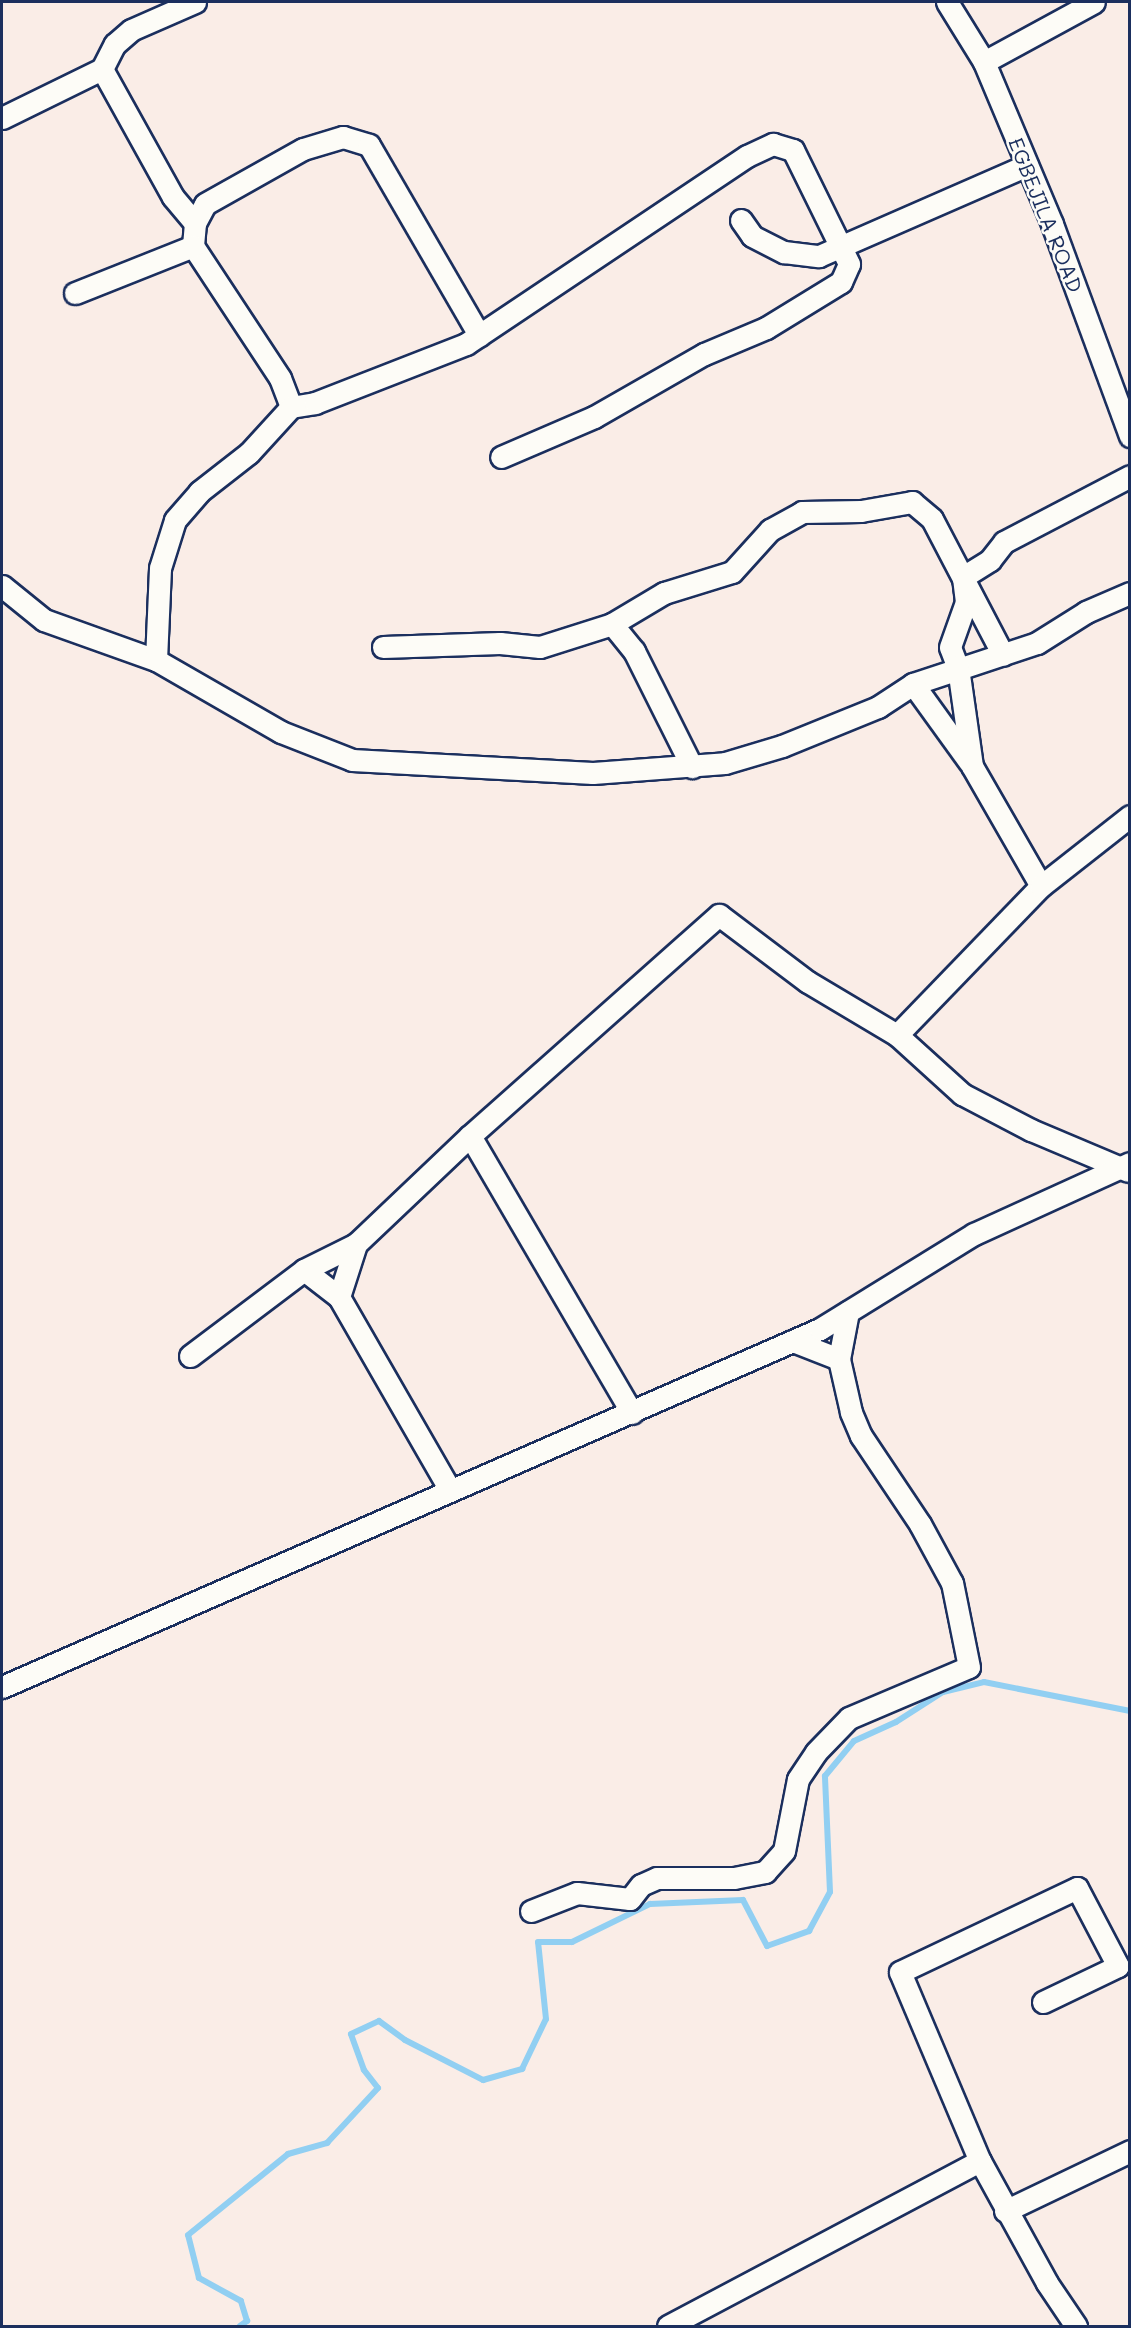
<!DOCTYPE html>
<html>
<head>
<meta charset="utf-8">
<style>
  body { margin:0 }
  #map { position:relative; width:1131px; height:2328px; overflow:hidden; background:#faede7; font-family:Mali,sans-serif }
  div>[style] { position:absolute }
  .stream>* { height:6px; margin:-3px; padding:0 3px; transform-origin:3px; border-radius:3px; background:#91cff2 }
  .roads { filter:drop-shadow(2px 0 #1b2f5e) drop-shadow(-2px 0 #1b2f5e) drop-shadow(0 2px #1b2f5e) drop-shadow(0 -2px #1b2f5e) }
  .minor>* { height:21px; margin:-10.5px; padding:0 10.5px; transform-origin:10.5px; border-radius:10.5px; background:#fdfcf7 }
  span { translate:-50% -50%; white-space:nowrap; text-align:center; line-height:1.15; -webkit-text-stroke:5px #fdfcf7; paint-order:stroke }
  .street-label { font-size:21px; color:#1b2f5e }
  .frame { position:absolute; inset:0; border:3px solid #1b2f5e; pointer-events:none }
</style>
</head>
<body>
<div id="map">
  <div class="stream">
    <div style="left:240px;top:2326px;width:9px;rotate:-36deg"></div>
    <div style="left:247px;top:2321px;width:21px;rotate:-107deg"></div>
    <div style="left:241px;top:2301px;width:48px;rotate:-151.3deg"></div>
    <div style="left:199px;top:2278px;width:44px;rotate:-104.3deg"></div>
    <div style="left:188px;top:2235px;width:129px;rotate:-39deg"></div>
    <div style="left:288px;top:2154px;width:41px;rotate:-15.8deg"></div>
    <div style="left:327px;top:2143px;width:75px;rotate:-47.2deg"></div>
    <div style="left:378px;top:2088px;width:23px;rotate:-128deg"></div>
    <div style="left:364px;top:2070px;width:38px;rotate:-110deg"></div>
    <div style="left:351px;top:2034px;width:31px;rotate:-25deg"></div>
    <div style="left:379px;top:2021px;width:32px;rotate:36deg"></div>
    <div style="left:405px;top:2040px;width:88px;rotate:27.1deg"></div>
    <div style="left:483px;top:2080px;width:41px;rotate:-15.8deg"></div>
    <div style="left:522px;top:2069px;width:55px;rotate:-64.4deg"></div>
    <div style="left:546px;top:2019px;width:77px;rotate:-95.9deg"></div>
    <div style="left:538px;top:1942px;width:34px"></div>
    <div style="left:572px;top:1942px;width:87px;rotate:-26deg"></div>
    <div style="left:650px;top:1904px;width:93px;rotate:-2.5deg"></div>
    <div style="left:743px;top:1900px;width:52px;rotate:62.4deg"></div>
    <div style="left:767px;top:1946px;width:45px;rotate:-19.7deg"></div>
    <div style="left:809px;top:1931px;width:44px;rotate:-61.7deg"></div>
    <div style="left:830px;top:1892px;width:116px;rotate:-92.5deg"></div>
    <div style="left:825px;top:1776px;width:45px;rotate:-50.4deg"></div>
    <div style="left:854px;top:1741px;width:46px;rotate:-24.3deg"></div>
    <div style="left:896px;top:1722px;width:56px;rotate:-32.6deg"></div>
    <div style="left:943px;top:1692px;width:42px;rotate:-13.7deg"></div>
    <div style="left:984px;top:1682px;width:149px;rotate:11.2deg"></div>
  </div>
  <div class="roads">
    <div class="minor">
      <div style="left:947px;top:2px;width:70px;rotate:58.3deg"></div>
      <div style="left:984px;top:62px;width:176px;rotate:67.2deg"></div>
      <div style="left:1052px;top:224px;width:226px;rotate:69.8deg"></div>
      <div style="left:984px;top:62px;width:125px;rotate:-28.6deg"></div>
      <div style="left:102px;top:69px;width:146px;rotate:61deg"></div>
      <div style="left:173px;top:197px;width:34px;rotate:50deg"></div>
      <div style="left:195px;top:223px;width:23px;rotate:95deg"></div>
      <div style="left:193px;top:246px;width:158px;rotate:56.6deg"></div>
      <div style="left:280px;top:378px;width:31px;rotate:69deg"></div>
      <div style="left:2px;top:118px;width:111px;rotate:-26.1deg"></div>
      <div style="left:102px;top:69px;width:28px;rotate:-63deg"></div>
      <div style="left:115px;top:44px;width:21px;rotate:-41deg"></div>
      <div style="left:131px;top:30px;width:70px;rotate:-23.6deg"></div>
      <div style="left:741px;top:220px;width:19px;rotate:55deg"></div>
      <div style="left:752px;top:236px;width:36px;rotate:27deg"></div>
      <div style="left:784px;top:252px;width:35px;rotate:7deg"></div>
      <div style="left:819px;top:256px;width:227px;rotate:-23.6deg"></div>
      <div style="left:195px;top:223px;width:21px;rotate:-62deg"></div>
      <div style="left:205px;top:204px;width:112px;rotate:-29.3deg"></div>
      <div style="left:303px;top:149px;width:42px;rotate:-16.7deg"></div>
      <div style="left:343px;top:137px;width:27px;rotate:17deg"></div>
      <div style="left:369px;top:145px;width:220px;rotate:59.9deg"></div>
      <div style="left:75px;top:293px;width:127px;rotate:-21.7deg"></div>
      <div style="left:2px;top:586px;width:54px;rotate:39deg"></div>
      <div style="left:44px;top:620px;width:119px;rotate:19.7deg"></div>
      <div style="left:156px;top:660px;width:144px;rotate:29.9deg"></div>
      <div style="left:281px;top:732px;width:76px;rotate:21.5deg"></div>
      <div style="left:352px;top:760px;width:241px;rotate:3.1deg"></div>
      <div style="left:593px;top:773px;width:132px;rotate:-4.3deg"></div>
      <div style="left:725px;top:763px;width:59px;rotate:-16.6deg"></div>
      <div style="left:782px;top:746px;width:104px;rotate:-22.1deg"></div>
      <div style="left:878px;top:707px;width:42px;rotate:-33.3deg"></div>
      <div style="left:913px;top:684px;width:131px;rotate:-18.3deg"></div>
      <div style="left:1037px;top:643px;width:58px;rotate:-32.3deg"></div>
      <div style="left:1086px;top:612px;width:48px;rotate:-23.4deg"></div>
      <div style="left:612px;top:624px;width:61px;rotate:-30.8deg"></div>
      <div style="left:664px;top:593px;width:71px;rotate:-17.2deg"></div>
      <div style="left:732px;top:572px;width:57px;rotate:-47.9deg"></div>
      <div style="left:770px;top:530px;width:37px;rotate:-29deg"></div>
      <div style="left:802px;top:512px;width:59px;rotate:-1deg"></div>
      <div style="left:861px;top:511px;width:52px;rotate:-10deg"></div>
      <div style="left:912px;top:502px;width:26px;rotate:40deg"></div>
      <div style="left:932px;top:519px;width:153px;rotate:62.4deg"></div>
      <div style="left:383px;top:647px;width:117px;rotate:-2deg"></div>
      <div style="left:500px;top:643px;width:40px;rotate:5.7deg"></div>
      <div style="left:540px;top:647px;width:76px;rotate:-17.7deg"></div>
      <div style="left:612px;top:624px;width:35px;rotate:51deg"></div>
      <div style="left:634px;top:651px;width:130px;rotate:63.4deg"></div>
      <div style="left:156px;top:660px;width:92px;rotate:-87.5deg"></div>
      <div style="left:160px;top:568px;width:50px;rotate:-72.6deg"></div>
      <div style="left:175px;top:520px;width:37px;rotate:-49deg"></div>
      <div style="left:199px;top:492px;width:63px;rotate:-38deg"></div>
      <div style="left:249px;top:453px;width:62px;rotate:-47.6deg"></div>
      <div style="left:291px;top:407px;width:24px;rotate:-9deg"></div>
      <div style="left:315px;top:403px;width:162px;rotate:-21.3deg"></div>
      <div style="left:466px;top:344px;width:338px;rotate:-33.8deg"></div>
      <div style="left:747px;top:156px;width:29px;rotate:-25deg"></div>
      <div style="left:773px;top:144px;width:21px;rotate:17deg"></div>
      <div style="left:793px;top:150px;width:127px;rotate:63.8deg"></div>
      <div style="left:849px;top:264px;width:20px;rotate:114deg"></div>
      <div style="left:841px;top:282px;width:88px;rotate:148.5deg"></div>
      <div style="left:766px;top:328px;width:67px;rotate:157.2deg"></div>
      <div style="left:704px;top:354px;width:127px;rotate:150.2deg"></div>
      <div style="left:594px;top:417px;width:101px;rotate:156.7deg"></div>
      <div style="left:913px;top:684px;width:97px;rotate:54.2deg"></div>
      <div style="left:1041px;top:886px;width:138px;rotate:-119.9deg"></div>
      <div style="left:972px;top:766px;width:99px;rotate:-98.1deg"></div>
      <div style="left:958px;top:668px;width:22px;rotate:-111deg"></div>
      <div style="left:950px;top:647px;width:48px;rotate:-70.4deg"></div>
      <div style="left:966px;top:602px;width:25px;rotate:-97deg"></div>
      <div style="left:963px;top:577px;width:32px;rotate:-32deg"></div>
      <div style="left:990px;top:560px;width:23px;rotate:-52deg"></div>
      <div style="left:1004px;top:542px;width:142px;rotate:-27.6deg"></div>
      <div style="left:897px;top:1035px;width:207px;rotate:-46deg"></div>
      <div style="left:1041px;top:886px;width:113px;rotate:-38.2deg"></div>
      <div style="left:304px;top:1270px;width:44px;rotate:37.6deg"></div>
      <div style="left:793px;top:1341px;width:49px;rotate:21.4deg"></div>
      <div style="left:190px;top:1356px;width:143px;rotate:-37deg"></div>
      <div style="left:304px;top:1270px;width:58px;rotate:-26.6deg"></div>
      <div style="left:632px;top:1413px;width:321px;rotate:-120.3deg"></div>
      <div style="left:470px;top:1136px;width:333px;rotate:-41.6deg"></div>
      <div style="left:719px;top:915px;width:111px;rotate:37deg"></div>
      <div style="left:808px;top:982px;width:104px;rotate:30.8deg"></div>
      <div style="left:897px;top:1035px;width:88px;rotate:42.2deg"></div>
      <div style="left:962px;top:1094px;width:78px;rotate:27.6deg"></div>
      <div style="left:1031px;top:1130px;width:105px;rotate:22.9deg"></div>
      <div style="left:450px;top:1490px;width:223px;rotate:-119.9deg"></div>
      <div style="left:339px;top:1297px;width:56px;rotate:-72.2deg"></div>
      <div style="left:356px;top:1244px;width:157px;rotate:-43.5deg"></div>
      <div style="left:2px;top:1687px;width:893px;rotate:-23.64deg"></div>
      <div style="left:820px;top:1329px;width:181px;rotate:-31.7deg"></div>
      <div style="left:974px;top:1234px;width:171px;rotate:-24.5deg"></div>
      <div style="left:531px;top:1911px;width:49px;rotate:-21.4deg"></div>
      <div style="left:577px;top:1893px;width:53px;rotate:6.5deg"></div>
      <div style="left:630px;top:1899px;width:18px;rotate:-52deg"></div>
      <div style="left:641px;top:1885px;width:17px;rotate:-24deg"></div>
      <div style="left:657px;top:1878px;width:77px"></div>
      <div style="left:734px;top:1878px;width:32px;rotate:-11deg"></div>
      <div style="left:765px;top:1872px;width:28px;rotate:-48deg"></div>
      <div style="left:784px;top:1851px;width:73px;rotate:-79deg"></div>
      <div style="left:798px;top:1779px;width:32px;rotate:-56deg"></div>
      <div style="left:816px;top:1752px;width:47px;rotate:-45.9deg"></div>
      <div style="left:849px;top:1718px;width:130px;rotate:-23deg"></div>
      <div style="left:969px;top:1667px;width:86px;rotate:-101.4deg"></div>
      <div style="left:952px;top:1583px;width:67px;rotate:-118.5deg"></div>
      <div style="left:920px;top:1524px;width:106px;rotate:-123.8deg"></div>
      <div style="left:861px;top:1436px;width:26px;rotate:-113deg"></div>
      <div style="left:851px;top:1412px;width:54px;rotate:-102.8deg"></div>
      <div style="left:839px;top:1359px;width:48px;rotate:-79.2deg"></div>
      <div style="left:1043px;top:2002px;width:83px;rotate:-25.6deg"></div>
      <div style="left:1118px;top:1966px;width:88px;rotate:-117.7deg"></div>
      <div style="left:1077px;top:1888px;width:196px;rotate:154.6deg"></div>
      <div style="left:900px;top:1972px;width:205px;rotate:67.1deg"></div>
      <div style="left:980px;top:2161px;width:139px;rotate:61.2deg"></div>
      <div style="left:1047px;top:2283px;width:52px;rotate:56deg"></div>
      <div style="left:1005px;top:2211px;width:139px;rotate:-25.6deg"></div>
      <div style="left:668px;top:2326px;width:353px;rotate:-27.9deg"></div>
    </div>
  </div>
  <div class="street-label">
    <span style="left:1046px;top:215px;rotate:68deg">EGBEJILA ROAD</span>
  </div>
  <div class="frame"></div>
</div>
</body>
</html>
